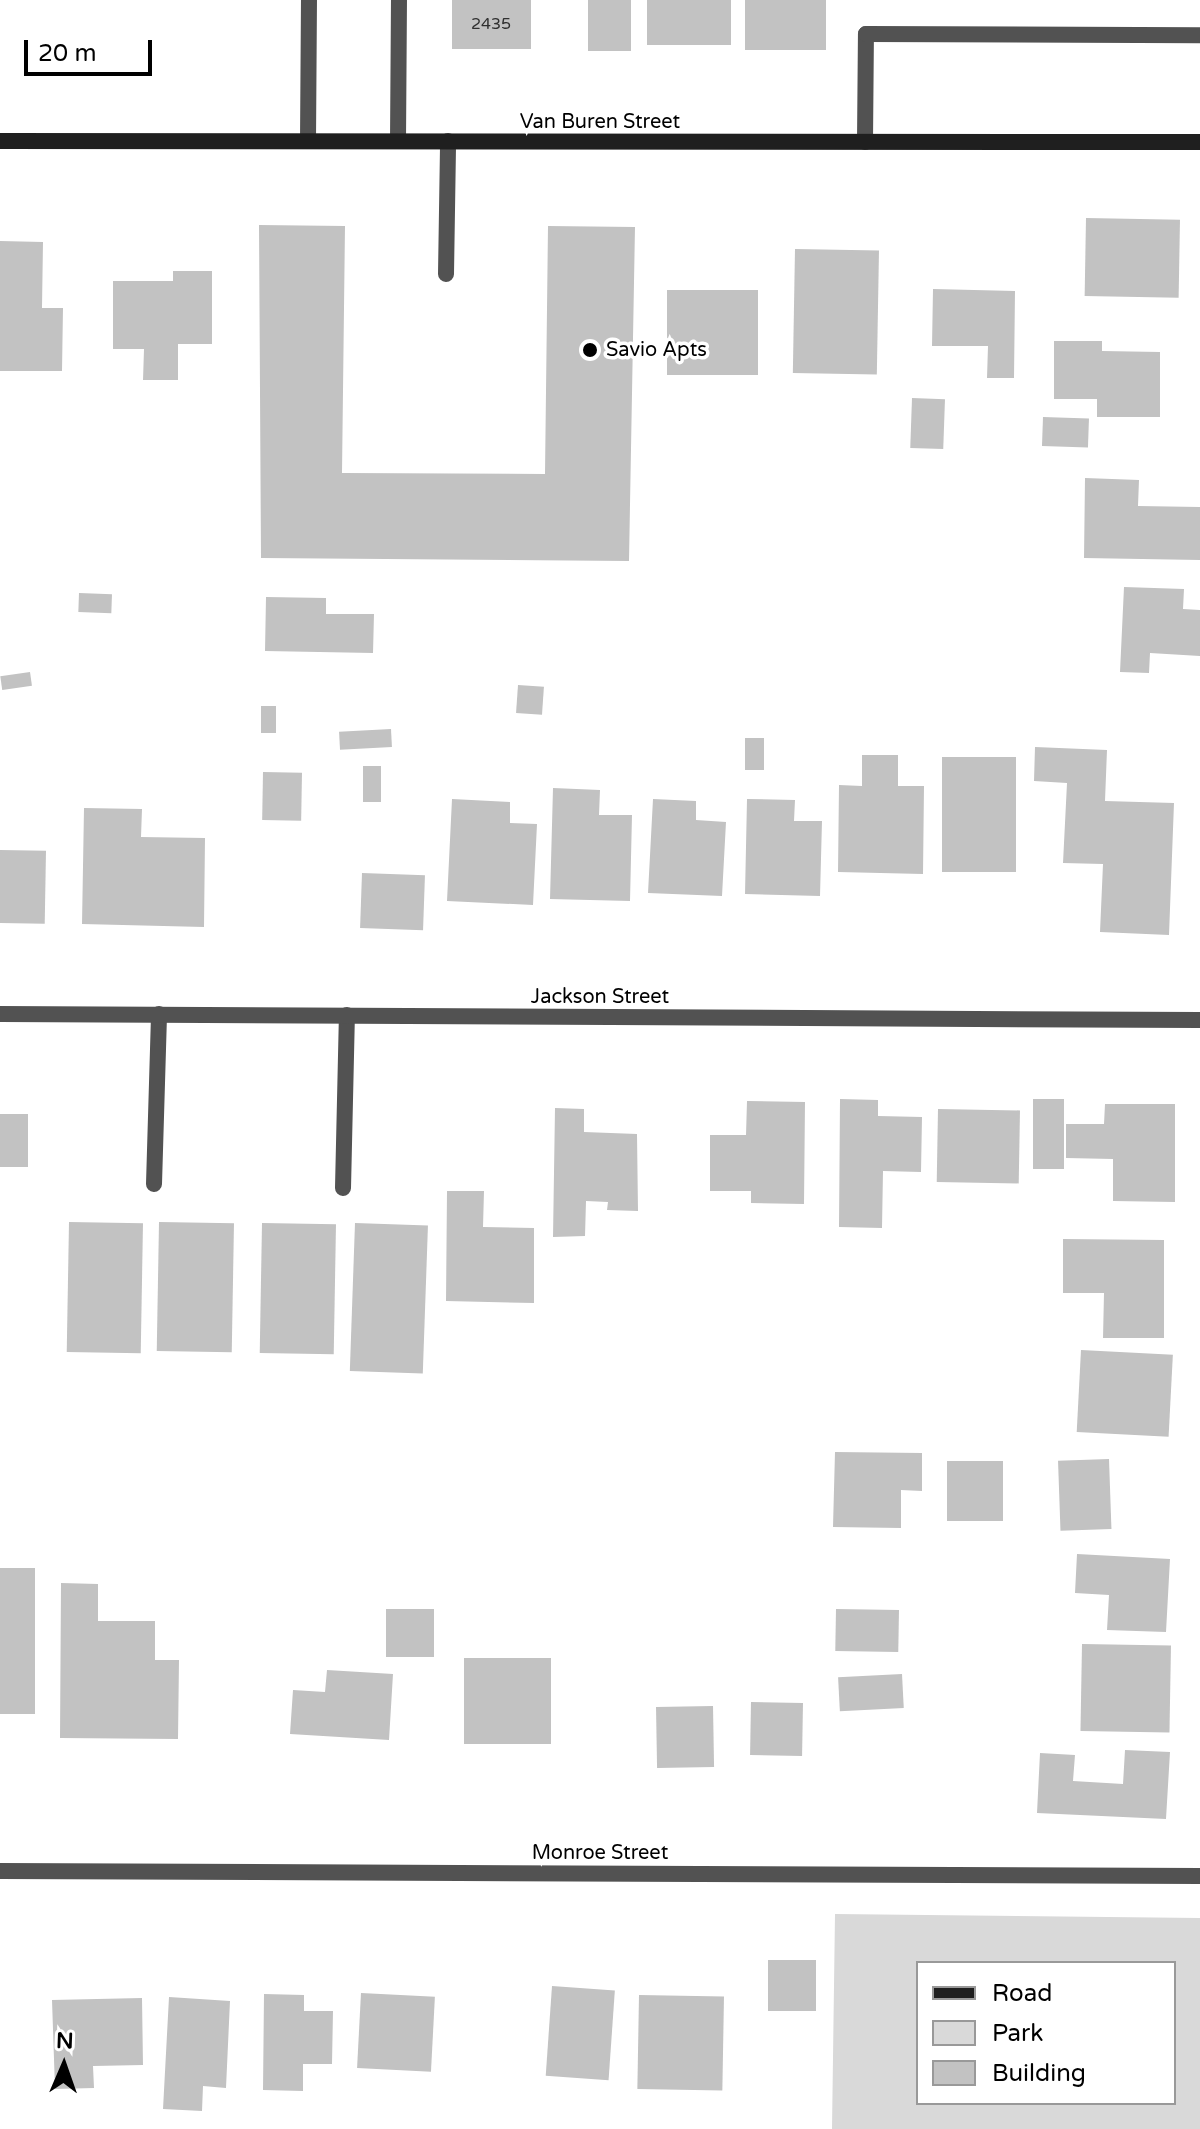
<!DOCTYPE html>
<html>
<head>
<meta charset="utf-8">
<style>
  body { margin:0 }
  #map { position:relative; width:1200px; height:2129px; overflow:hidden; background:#fff; font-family:"Varela Round",sans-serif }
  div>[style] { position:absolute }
  .green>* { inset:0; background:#d9d9d9 }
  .building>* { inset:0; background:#c2c2c2; transform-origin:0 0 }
  .lane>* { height:16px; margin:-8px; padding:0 8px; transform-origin:8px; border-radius:8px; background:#525252 }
  .street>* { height:16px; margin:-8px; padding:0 8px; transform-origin:8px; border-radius:8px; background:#525252 }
  .secondary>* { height:16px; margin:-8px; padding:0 8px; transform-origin:8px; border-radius:8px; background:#1f1f1f }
  .dots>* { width:22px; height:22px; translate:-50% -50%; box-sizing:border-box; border:4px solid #fff; border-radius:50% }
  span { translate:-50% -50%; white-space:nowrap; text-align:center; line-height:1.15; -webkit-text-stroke:7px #fff; paint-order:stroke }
  .number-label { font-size:16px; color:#303030 }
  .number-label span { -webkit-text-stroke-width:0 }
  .street-label { font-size:20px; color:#000 }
  .poi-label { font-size:20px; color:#000 }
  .left { translate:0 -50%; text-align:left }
  .legend { position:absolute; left:916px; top:1961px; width:260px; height:144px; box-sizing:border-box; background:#fff; border:2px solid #999; margin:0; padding:10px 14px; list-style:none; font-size:24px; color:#000 }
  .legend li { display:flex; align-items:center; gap:16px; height:40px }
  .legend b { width:40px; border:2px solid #999 }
  .north { position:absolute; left:24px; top:2025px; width:80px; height:80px; -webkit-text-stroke:6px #fff; paint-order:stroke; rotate:2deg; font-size:22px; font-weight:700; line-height:32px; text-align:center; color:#000 }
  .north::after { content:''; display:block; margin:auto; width:28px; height:36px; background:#000; clip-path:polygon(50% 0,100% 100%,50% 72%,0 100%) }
  .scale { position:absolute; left:24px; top:40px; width:128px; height:36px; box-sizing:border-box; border:4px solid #000; border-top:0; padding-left:10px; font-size:24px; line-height:28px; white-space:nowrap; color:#000; -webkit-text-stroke:6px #fff; paint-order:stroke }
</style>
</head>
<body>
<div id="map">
  <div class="green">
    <div style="clip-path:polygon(evenodd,835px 1914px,1200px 1918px,1200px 2129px,832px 2129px,835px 1914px,918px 1963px,1174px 1963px,1174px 2103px,918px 2103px,918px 1963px)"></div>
  </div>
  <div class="building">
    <div style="left:452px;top:0;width:79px;height:49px"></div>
    <div style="left:588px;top:0;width:43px;height:51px"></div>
    <div style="left:647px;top:0;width:84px;height:45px"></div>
    <div style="left:745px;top:0;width:81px;height:50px"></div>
    <div style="left:1086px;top:218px;width:94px;height:78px;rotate:1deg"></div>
    <div style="clip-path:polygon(259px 225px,345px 226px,342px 473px,545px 474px,548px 226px,635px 227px,629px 561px,261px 558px)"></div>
    <div style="clip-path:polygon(0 241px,43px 242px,42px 308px,63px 308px,62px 371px,0 371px)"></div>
    <div style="left:795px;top:249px;width:84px;height:124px;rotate:1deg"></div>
    <div style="clip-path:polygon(173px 271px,212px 271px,212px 344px,178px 344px,178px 380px,143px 380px,144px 349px,113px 349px,113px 281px,173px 281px)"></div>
    <div style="clip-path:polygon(933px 289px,1015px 291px,1014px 378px,987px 378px,988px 346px,932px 346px)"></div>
    <div style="left:667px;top:290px;width:91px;height:85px"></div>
    <div style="clip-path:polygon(1054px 341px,1102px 341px,1102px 351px,1160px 352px,1160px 417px,1097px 417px,1097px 399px,1054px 399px)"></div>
    <div style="left:912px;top:398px;width:33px;height:50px;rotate:2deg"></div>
    <div style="left:1043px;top:417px;width:46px;height:29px;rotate:2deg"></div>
    <div style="clip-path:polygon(1085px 478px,1139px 480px,1138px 506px,1200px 507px,1200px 560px,1084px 558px)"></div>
    <div style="clip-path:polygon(1124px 587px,1184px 589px,1183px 609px,1200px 610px,1200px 656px,1150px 653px,1149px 673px,1120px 672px)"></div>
    <div style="left:79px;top:593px;width:33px;height:19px;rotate:2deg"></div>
    <div style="clip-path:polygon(266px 597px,326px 598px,326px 614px,374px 614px,373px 653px,265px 651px)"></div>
    <div style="left:30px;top:672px;width:14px;height:30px;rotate:82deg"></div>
    <div style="left:518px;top:685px;width:26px;height:28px;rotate:4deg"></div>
    <div style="left:261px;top:706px;width:15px;height:27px"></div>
    <div style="left:391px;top:729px;width:18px;height:52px;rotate:87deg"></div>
    <div style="left:745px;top:738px;width:19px;height:32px"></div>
    <div style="clip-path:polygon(1035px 747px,1107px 750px,1105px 801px,1174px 803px,1169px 935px,1100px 932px,1103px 864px,1063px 863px,1067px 783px,1034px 781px)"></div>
    <div style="clip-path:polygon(862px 755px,898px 755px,898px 786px,924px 786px,923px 874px,838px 872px,839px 785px,862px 786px)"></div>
    <div style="left:942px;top:757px;width:74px;height:115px"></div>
    <div style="left:363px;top:766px;width:18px;height:36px"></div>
    <div style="left:263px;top:772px;width:39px;height:48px;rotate:1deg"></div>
    <div style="clip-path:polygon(553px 788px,600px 790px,599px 815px,632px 815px,630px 901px,550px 899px)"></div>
    <div style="clip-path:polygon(452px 799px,510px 802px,510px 823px,537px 824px,533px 905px,447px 901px)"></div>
    <div style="clip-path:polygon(653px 799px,696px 801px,696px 820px,726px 822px,722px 896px,648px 893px)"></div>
    <div style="clip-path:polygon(747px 799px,795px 800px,794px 821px,822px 821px,820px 896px,745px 894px)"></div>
    <div style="clip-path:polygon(84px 808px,142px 809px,141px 837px,205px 838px,204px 927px,82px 924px)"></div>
    <div style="left:0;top:850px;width:46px;height:73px;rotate:1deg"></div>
    <div style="left:362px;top:873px;width:63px;height:55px;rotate:2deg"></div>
    <div style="clip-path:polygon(840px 1099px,878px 1100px,878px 1116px,922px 1117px,921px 1172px,883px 1171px,882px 1228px,839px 1227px)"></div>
    <div style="left:1033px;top:1099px;width:31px;height:70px"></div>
    <div style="clip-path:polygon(747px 1101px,805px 1102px,804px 1204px,751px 1203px,751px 1191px,710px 1191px,710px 1135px,746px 1135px)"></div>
    <div style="clip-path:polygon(1105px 1104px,1175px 1104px,1175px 1202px,1113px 1201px,1113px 1159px,1066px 1158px,1066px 1124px,1104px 1124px)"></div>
    <div style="clip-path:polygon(555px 1108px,584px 1109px,584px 1132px,637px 1134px,638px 1211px,607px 1210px,608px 1202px,586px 1201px,585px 1236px,553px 1237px)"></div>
    <div style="left:938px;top:1109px;width:82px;height:73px;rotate:1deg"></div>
    <div style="left:0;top:1114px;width:28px;height:53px"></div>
    <div style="clip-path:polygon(447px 1191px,484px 1191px,483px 1227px,534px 1228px,534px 1303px,446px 1301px)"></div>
    <div style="left:69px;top:1222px;width:74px;height:130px;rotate:1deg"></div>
    <div style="left:159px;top:1222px;width:75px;height:129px;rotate:1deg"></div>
    <div style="left:262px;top:1223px;width:74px;height:130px;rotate:1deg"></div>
    <div style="left:355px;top:1223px;width:73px;height:148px;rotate:2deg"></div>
    <div style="clip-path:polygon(1063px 1239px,1164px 1240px,1164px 1338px,1103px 1338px,1104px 1293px,1063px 1293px)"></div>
    <div style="left:1081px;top:1350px;width:92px;height:82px;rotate:3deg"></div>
    <div style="clip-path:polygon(835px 1452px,922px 1453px,922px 1491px,901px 1490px,901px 1528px,833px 1527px)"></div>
    <div style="left:1109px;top:1459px;width:70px;height:51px;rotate:88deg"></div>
    <div style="left:947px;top:1461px;width:56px;height:60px"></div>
    <div style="clip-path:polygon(1077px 1554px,1170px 1559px,1166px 1632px,1107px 1630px,1109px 1595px,1075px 1593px)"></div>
    <div style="left:0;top:1568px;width:35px;height:146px"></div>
    <div style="clip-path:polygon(61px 1583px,98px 1584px,98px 1621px,155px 1621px,155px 1660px,179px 1660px,178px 1739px,60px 1738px)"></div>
    <div style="left:386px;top:1609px;width:48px;height:48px"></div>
    <div style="left:836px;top:1609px;width:63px;height:42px;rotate:1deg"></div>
    <div style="left:1082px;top:1644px;width:89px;height:87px;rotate:1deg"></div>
    <div style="left:464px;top:1658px;width:87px;height:86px"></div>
    <div style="clip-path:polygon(327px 1670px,393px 1674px,389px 1740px,290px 1734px,293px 1690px,325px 1692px)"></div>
    <div style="left:902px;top:1674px;width:34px;height:64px;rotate:87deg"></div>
    <div style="left:751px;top:1702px;width:52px;height:53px;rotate:1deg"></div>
    <div style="left:713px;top:1706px;width:61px;height:57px;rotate:89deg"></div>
    <div style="clip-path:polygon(1125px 1750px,1170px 1752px,1166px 1819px,1037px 1813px,1040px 1753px,1075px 1755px,1073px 1781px,1123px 1784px)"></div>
    <div style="left:768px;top:1960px;width:48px;height:51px"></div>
    <div style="left:552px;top:1986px;width:63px;height:90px;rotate:4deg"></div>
    <div style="left:361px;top:1993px;width:74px;height:75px;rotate:3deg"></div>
    <div style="clip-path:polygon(264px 1994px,304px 1995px,304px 2011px,333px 2011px,332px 2064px,303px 2064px,303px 2091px,263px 2090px)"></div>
    <div style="left:639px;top:1995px;width:85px;height:94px;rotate:1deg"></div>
    <div style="clip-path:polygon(169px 1997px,230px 2001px,226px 2088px,203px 2086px,202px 2111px,163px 2109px)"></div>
    <div style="clip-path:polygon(142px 1998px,143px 2065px,93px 2066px,94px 2088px,55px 2089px,52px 2000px)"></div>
  </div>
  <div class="lane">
    <div style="left:308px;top:141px;width:141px;rotate:-89.6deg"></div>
    <div style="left:398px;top:141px;width:141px;rotate:-89.6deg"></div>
    <div style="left:865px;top:142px;width:108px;rotate:-89.5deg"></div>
    <div style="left:866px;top:34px;width:334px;rotate:0.2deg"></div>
    <div style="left:446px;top:274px;width:133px;rotate:-89.1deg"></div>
    <div style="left:154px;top:1184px;width:170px;rotate:-88.3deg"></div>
    <div style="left:343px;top:1188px;width:173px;rotate:-88.7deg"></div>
  </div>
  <div class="street">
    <div style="left:0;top:1014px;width:1200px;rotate:0.29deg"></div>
    <div style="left:0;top:1871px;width:1200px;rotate:0.24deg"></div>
  </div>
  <div class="secondary">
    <div style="left:0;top:141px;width:1200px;rotate:0.05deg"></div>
  </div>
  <div class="dots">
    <div style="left:590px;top:350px;background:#000"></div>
  </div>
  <div class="number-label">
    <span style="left:491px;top:24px">2435</span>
  </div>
  <div class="street-label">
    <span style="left:600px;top:122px">Van Buren Street</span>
    <span style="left:600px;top:997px">Jackson Street</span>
    <span style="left:600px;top:1853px">Monroe Street</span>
  </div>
  <div class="poi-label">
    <span class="left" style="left:606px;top:350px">Savio Apts</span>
  </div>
  <ul class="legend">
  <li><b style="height:10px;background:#1f1f1f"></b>Road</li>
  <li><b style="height:22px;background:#d9d9d9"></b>Park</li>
  <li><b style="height:22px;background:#c2c2c2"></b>Building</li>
  </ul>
  <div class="north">N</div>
  <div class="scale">20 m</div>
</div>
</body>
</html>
